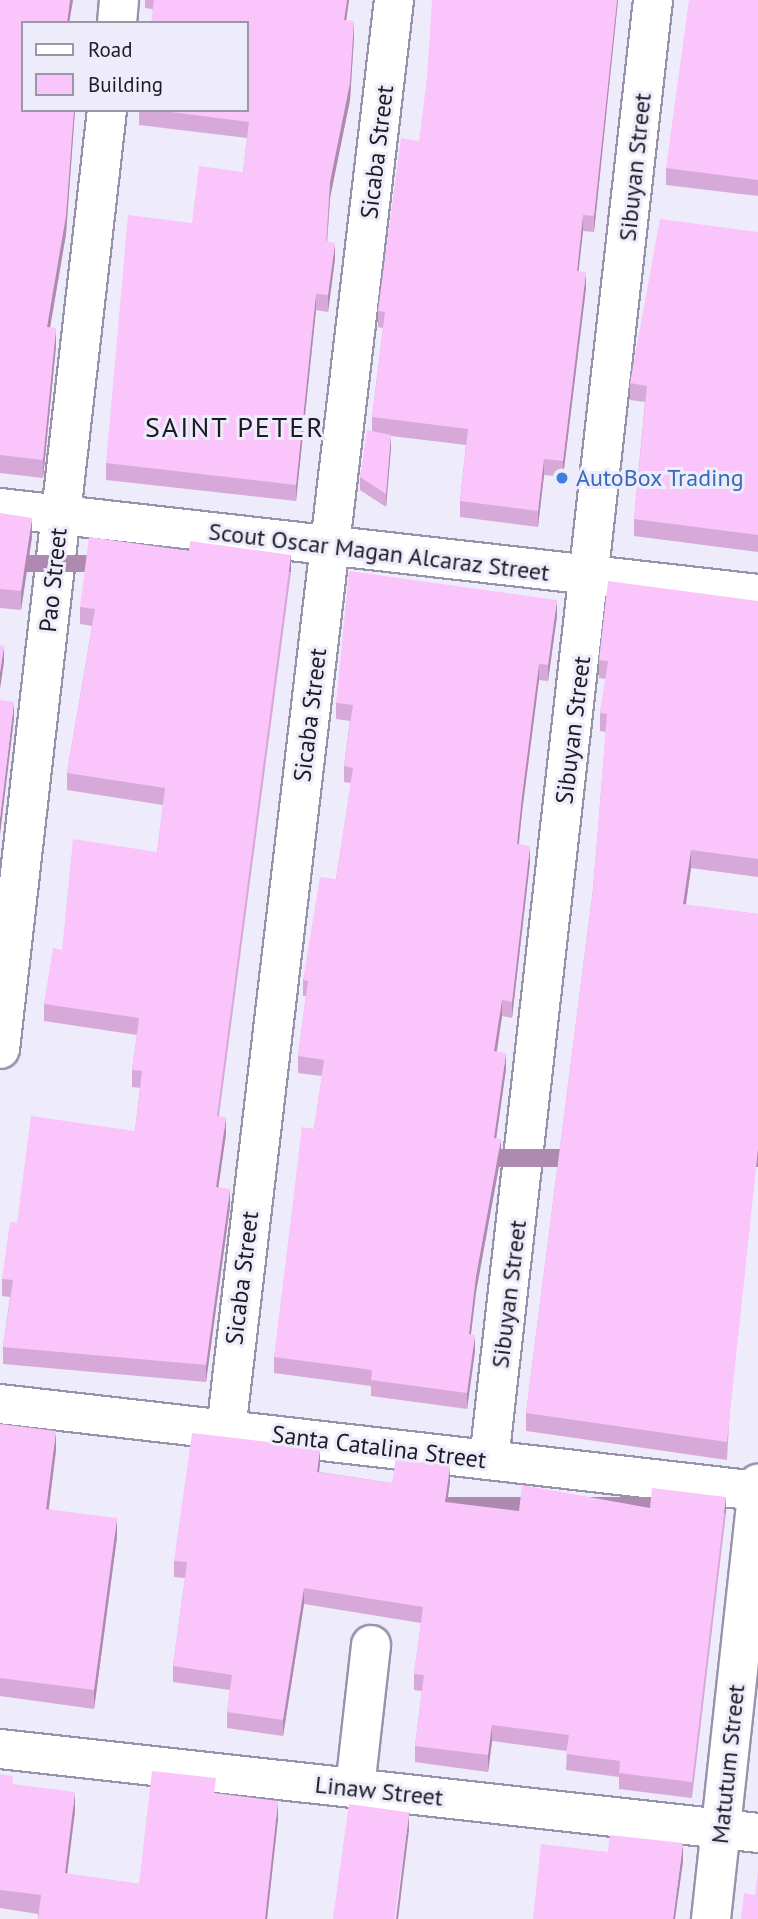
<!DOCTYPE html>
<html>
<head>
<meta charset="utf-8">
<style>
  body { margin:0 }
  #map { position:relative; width:758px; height:1919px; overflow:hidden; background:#eeecfb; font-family:"PT Sans",sans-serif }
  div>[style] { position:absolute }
  .roads { filter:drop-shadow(2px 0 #9793ab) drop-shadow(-2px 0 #9793ab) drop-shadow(0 2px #9793ab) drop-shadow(0 -2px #9793ab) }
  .minor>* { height:38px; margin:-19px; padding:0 19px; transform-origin:19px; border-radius:19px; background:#fff }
  .wall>* { inset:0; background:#d6a9d8 }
  .shaded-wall>* { inset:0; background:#ae8ab0; transform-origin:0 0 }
  .building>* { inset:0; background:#f9c5fb; transform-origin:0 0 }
  .dots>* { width:19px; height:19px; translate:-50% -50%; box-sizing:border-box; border:4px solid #eeecfb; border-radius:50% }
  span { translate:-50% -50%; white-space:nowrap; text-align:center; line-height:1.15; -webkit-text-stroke:6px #eeecfb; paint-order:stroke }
  .street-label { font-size:24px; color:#1d1b24 }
  .shop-label { font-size:24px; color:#366cbe }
  .left { translate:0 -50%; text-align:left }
  .quarter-label { font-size:28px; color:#1d1b24; letter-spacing:2px }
  .legend { position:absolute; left:21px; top:21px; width:228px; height:91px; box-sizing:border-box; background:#eeecfb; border:2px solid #9a98a5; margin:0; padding:9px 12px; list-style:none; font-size:21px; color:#1d1b24 }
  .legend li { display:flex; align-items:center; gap:14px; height:35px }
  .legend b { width:35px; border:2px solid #9a98a5 }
</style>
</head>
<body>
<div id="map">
  <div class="roads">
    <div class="minor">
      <div style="left:117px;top:23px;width:23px;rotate:-85deg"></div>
      <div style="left:0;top:508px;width:763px;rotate:6.47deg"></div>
      <div style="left:0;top:1049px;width:945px;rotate:-83.5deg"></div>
      <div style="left:0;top:1404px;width:763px;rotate:6.55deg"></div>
      <div style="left:226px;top:1430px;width:1440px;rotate:-83.3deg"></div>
      <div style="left:489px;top:1460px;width:1469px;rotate:-83.59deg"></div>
      <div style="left:0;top:1749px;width:763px;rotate:6.32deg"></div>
      <div style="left:355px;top:1788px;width:144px;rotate:-83.6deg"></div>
      <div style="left:711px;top:1919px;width:438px;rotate:-83.8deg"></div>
    </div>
  </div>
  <div class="wall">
    <div style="clip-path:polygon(0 0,73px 0,69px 23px,23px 23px,23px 110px,75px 110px,66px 234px,50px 328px,56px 346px,43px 478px,0 473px)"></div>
    <div style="clip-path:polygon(145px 0,349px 0,346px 20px,354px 37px,350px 100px,330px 198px,327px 242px,335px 259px,328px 312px,316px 310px,296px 501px,106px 480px,106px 463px,192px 223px,243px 172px,247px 138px,139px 125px,139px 110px,247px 110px,152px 9px,145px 8px)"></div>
    <div style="clip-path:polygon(618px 0,594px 232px,583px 231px,578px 271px,586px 288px,563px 477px,544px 475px,538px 527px,460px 517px,460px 501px,466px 445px,391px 436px,391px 448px,386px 507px,360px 490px,360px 477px,372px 431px,372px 417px,383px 328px,378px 327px,378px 311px,419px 141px)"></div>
    <div style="clip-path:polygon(758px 0,758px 196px,666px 185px,666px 168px)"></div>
    <div style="clip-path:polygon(758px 232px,758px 552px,634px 536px,634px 519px,645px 402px,630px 400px,630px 383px)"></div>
    <div style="clip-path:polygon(0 513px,32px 537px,21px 610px,0 608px)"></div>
    <div style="clip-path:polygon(291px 572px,219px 1116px,226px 1134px,218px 1187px,230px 1206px,206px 1382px,3px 1364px,3px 1347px,10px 1297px,2px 1296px,2px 1279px,17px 1223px,135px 1131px,140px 1088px,132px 1087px,132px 1070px,137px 1035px,44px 1021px,44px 1004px,62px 950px,157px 852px,163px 805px,67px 790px,67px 773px,92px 626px,80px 624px,80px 607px)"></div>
    <div style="clip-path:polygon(758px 601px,758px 877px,691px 868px,686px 905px,758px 914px,727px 1460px,526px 1431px,526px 1413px,593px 889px,606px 732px,600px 731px,600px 713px,606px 679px,599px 678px,599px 660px)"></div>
    <div style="clip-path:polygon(557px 616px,548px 681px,539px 680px,522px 812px,519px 844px,530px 862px,512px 1018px,502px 1016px,497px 1052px,506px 1069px,496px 1139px,501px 1155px,476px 1292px,471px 1334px,475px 1351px,467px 1409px,371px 1396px,371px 1386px,274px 1373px,274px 1357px,314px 1129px,322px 1076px,298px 1073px,298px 1056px,306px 996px,303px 996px,303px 980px,336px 879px,351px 783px,344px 782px,344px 766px,350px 721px,336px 719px,336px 703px)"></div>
    <div style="clip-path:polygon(0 1424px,56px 1450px,49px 1509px,117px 1537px,94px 1709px,0 1696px)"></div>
    <div style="clip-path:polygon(320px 1464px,319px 1472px,392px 1483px,450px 1482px,447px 1502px,519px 1511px,650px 1508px,726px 1513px,692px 1798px,619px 1789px,619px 1777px,566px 1770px,567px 1751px,492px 1741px,488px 1772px,415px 1762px,415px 1746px,422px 1691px,414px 1690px,414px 1674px,421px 1623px,304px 1604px,283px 1736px,227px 1728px,227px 1712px,230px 1690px,173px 1682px,173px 1666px,185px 1578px,174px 1577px,174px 1561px)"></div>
    <div style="clip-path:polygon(0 1774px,13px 1784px,75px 1811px,67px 1874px,139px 1884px,216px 1793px,278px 1819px,267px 1919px,38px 1919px,38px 1914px,0 1908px)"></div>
  </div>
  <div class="shaded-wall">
    <div style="clip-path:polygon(70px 0,73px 0,69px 23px,67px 23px)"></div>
    <div style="clip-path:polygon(347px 0,349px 0,344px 36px,344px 20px)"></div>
    <div style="clip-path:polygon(617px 0,618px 0,594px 232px,594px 216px)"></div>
    <div style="clip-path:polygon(354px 21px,354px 37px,350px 100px,330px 198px,326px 258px,330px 182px)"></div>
    <div style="clip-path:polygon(74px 110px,75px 110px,66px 234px,47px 345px,47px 327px)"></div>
    <div style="clip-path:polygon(583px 215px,583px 231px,577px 287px,577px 271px)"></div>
    <div style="clip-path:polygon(335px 243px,335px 259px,328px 312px,328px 295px)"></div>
    <div style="clip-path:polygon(586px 272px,586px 288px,563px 477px,563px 461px)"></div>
    <div style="clip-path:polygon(316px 294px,316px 310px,296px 501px,296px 485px)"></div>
    <div style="clip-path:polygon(56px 328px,56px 346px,43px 478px,43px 460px)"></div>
    <div style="clip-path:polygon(391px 435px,391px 448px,386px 507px,386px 494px)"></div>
    <div style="clip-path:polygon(544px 459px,544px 475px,538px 527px,538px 511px)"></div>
    <div style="clip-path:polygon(32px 518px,32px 537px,21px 610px,21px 591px)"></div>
    <div style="left:291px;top:555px;width:17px;height:566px;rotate:90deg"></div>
    <div style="clip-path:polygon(557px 600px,557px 616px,548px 681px,548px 665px)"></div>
    <div style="clip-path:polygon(4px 646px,4px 662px,0 689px,0 672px)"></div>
    <div style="clip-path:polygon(539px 664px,539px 680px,522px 812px,517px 860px,517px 844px,522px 796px)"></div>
    <div style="clip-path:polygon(14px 702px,14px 719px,0 835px,0 818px)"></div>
    <div style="clip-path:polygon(530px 846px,530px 862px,512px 1018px,512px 1002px)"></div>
    <div style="clip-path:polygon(691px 850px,691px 868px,683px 922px,683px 904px)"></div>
    <div style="clip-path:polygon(502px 1000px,502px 1016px,494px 1067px,494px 1051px)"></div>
    <div style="clip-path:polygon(506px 1053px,506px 1069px,494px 1154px,494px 1138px)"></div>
    <div style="clip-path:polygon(226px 1117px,226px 1134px,216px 1204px,216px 1187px)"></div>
    <div style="clip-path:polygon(501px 1139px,501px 1155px,476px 1292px,469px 1350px,469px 1334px,476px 1276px)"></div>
    <div style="left:758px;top:1149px;width:18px;height:295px;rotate:90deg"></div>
    <div style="clip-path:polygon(230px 1189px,230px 1206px,206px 1382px,206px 1365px)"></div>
    <div style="clip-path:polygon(475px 1335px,475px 1351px,467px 1409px,467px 1393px)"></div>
    <div style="clip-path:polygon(56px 1431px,56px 1450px,46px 1528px,46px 1509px)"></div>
    <div style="clip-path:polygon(320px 1448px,320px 1464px,317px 1488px,317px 1472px)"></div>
    <div style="clip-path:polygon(450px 1466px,450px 1482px,445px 1518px,445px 1502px)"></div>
    <div style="left:726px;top:1497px;width:16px;height:287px;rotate:90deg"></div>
    <div style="clip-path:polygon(117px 1518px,117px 1537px,94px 1709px,94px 1690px)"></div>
    <div style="clip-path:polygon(304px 1588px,304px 1604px,283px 1736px,283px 1720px)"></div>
    <div style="clip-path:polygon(492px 1725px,492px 1741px,488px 1772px,488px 1755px)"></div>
    <div style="clip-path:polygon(75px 1792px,75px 1811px,65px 1892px,65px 1873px)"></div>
    <div style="clip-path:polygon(278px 1801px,278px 1819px,267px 1919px,265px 1919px)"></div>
    <div style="clip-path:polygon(409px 1812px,409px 1830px,398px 1919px,396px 1919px)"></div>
    <div style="clip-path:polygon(683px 1843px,683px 1862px,675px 1919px,673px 1919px)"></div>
  </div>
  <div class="building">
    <div style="clip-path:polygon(0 0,70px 0,67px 23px,23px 23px,23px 110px,74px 110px,66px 216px,47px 327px,56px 328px,43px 460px,0 455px)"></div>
    <div style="clip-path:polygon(154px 0,347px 0,344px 20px,354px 21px,350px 83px,330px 182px,326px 241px,335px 243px,328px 295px,316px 294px,296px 485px,106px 463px,128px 215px,192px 223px,199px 166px,243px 172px,249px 122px,155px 110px,247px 110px,247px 23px,151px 23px)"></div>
    <div style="clip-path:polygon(432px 0,617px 0,594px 216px,583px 215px,577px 271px,586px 272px,563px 461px,544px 459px,538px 511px,460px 501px,468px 429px,372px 417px,385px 312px,378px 311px,401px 138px,419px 141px,427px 78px)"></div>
    <div style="clip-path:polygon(689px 0,758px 0,758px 180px,666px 168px)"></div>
    <div style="clip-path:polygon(660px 219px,758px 232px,758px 535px,634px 519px,647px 386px,630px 383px)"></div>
    <div style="clip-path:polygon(367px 430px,391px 435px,386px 494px,360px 477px)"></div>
    <div style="clip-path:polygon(0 513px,32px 518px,21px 591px,0 589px)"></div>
    <div style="clip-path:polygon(89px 537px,189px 551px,190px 541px,291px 555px,217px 1116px,226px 1117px,216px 1187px,230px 1189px,206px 1365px,3px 1347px,13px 1280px,2px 1279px,10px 1222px,17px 1223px,31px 1116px,135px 1131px,142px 1071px,132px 1070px,139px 1018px,44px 1004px,53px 948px,62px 950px,73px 839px,157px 852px,165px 788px,67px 773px,95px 609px,80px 607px)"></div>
    <div style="clip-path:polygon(349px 571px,557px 600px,548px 665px,539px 664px,522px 796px,517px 844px,530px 846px,512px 1002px,502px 1000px,494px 1051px,506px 1053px,494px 1138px,501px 1139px,476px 1276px,469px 1334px,475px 1335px,467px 1393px,371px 1380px,372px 1370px,274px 1357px,302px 1127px,314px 1129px,324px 1060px,298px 1056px,308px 981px,303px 980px,320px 877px,336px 879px,353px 768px,344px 766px,353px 705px,336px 703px)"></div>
    <div style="clip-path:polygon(608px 581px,758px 601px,758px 859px,691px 850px,683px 904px,758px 914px,758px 1149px,727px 1442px,526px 1413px,593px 889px,607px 714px,600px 713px,608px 661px,599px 660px)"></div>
    <div style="clip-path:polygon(0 645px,4px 646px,0 672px)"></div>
    <div style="clip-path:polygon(0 700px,14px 702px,0 818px)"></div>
    <div style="clip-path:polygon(0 1424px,56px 1431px,46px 1509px,117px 1518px,94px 1690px,0 1678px)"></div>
    <div style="clip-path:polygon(192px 1433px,320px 1448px,317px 1472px,392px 1483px,396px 1458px,450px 1466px,445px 1502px,519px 1511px,522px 1485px,650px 1508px,652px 1488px,726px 1497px,692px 1782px,619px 1773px,620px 1761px,566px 1754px,569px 1735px,492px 1725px,488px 1755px,415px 1746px,424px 1675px,414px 1674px,423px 1607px,304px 1588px,283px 1720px,227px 1712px,232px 1675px,173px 1666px,187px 1562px,174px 1561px)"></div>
    <div style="clip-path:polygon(152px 1771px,216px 1778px,214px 1793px,278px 1801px,265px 1919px,38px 1919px,41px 1895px,0 1890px,0 1774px,13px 1776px,12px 1784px,75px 1792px,65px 1873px,139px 1884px)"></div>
    <div style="left:349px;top:1804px;width:61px;height:116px;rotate:8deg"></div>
    <div style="clip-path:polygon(610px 1835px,683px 1843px,673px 1919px,533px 1919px,541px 1844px,608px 1852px)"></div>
    <div style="clip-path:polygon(758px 1871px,758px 1919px,741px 1919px,744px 1893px,755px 1895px)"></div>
  </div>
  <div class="dots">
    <div style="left:562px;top:478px;background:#3f7fe0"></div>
  </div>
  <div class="street-label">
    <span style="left:377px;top:152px;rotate:-83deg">Sicaba Street</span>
    <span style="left:635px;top:167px;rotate:-84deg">Sibuyan Street</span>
    <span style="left:379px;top:552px;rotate:7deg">Scout Oscar Magan Alcaraz Street</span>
    <span style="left:53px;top:580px;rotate:-84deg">Pao Street</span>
    <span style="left:310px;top:715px;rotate:-83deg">Sicaba Street</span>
    <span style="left:573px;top:730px;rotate:-83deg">Sibuyan Street</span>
    <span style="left:242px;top:1278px;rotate:-83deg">Sicaba Street</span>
    <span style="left:509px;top:1294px;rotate:-83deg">Sibuyan Street</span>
    <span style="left:379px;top:1447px;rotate:7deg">Santa Catalina Street</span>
    <span style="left:728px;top:1764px;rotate:-84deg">Matutum Street</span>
    <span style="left:379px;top:1791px;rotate:6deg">Linaw Street</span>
  </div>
  <div class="shop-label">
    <span class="left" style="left:576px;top:478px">AutoBox Trading</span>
  </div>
  <div class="quarter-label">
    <span style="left:235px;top:427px">SAINT PETER</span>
  </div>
  <ul class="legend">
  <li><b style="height:9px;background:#fff"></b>Road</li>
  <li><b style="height:19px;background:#f9c5fb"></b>Building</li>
  </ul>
</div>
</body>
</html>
